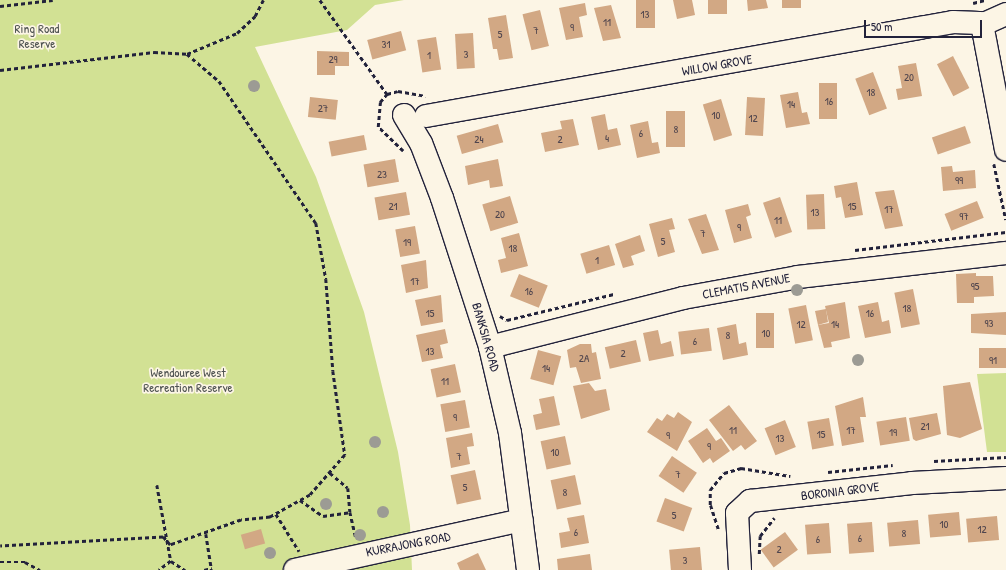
<!DOCTYPE html>
<html>
<head>
<meta charset="utf-8">
<style>
  body { margin:0 }
  #map { position:relative; width:1006px; height:570px; overflow:hidden; background:#fcf5e5; font-family:"Patrick Hand",sans-serif }
  div>[style] { position:absolute }
  .green>* { inset:0; background:#d2e194 }
  .building>* { inset:0; background:#d2a884; transform-origin:0 0 }
  .path>* { height:2.5px; margin-top:-1.25px; transform-origin:0; background:repeating-linear-gradient(90deg,#22223b 0 4px,transparent 0 7px) }
  .roads { filter:drop-shadow(1px 0 #22223b) drop-shadow(-1px 0 #22223b) drop-shadow(0 1px #22223b) drop-shadow(0 -1px #22223b) }
  .minor>* { height:22px; margin:-11px; padding:0 11px; transform-origin:11px; border-radius:11px; background:#fcf5e5 }
  .trees>* { width:12px; height:12px; margin:-6px; border-radius:50%; background:#9c9b94 }
  span { translate:-50% -50%; white-space:nowrap; text-align:center; line-height:1.15; -webkit-text-stroke:3.5px #fcf5e5; paint-order:stroke }
  .number-label { font-size:11px; color:#4e444d }
  .number-label span { -webkit-text-stroke-width:0 }
  .park-label { font-size:13px; color:#4e5251 }
  .street-label { font-size:13px; color:#22223b }
  .scale { position:absolute; left:864px; top:20px; width:118px; height:18px; box-sizing:border-box; border:2px solid #22223b; border-top:0; padding-left:5px; font-size:12px; line-height:14px; white-space:nowrap; color:#22223b; -webkit-text-stroke:3px #fcf5e5; paint-order:stroke }
</style>
</head>
<body>
<div id="map">
  <div class="green">
    <div style="clip-path:polygon(0 0,404px 0,375px 5px,347px 30px,255px 47px,316px 177px,364px 312px,398px 452px,410px 525px,412px 570px,0 570px)"></div>
    <div style="clip-path:polygon(1006px 373px,1006px 452px,987px 452px,977px 374px)"></div>
  </div>
  <div class="building">
    <div style="left:636px;top:0;width:19px;height:28px"></div>
    <div style="clip-path:polygon(673px 0,692px 0,695px 15px,677px 19px)"></div>
    <div style="left:708px;top:0;width:19px;height:14px"></div>
    <div style="clip-path:polygon(747px 0,766px 0,768px 8px,748px 11px)"></div>
    <div style="left:782px;top:0;width:19px;height:8px"></div>
    <div style="clip-path:polygon(585px 3px,587px 15px,579px 17px,583px 37px,566px 40px,559px 8px)"></div>
    <div style="clip-path:polygon(611px 5px,621px 38px,603px 41px,594px 8px)"></div>
    <div style="left:540px;top:10px;width:37px;height:18px;rotate:76deg"></div>
    <div style="clip-path:polygon(506px 15px,513px 58px,499px 60px,497px 49px,493px 49px,488px 18px)"></div>
    <div style="left:401px;top:31px;width:20px;height:35px;rotate:75deg"></div>
    <div style="left:473px;top:33px;width:35px;height:18px;rotate:87deg"></div>
    <div style="left:436px;top:37px;width:33px;height:19px;rotate:81deg"></div>
    <div style="clip-path:polygon(317px 51px,349px 52px,349px 66px,335px 66px,335px 75px,317px 75px)"></div>
    <div style="left:953px;top:56px;width:36px;height:18px;rotate:63deg"></div>
    <div style="clip-path:polygon(916px 63px,922px 96px,898px 100px,896px 89px,902px 88px,898px 66px)"></div>
    <div style="left:873px;top:72px;width:39px;height:19px;rotate:69deg"></div>
    <div style="left:819px;top:83px;width:18px;height:36px"></div>
    <div style="clip-path:polygon(798px 92px,802px 113px,807px 112px,810px 124px,786px 128px,780px 95px)"></div>
    <div style="left:310px;top:97px;width:28px;height:20px;rotate:6deg"></div>
    <div style="left:765px;top:98px;width:38px;height:18px;rotate:93deg"></div>
    <div style="left:721px;top:99px;width:38px;height:19px;rotate:73deg"></div>
    <div style="left:666px;top:111px;width:19px;height:36px"></div>
    <div style="clip-path:polygon(605px 114px,608px 130px,617px 128px,621px 145px,598px 150px,591px 117px)"></div>
    <div style="clip-path:polygon(573px 119px,579px 145px,545px 152px,541px 133px,562px 129px,560px 121px)"></div>
    <div style="clip-path:polygon(648px 121px,652px 143px,658px 142px,660px 153px,637px 158px,630px 125px)"></div>
    <div style="left:498px;top:124px;width:19px;height:43px;rotate:74deg"></div>
    <div style="left:965px;top:126px;width:18px;height:35px;rotate:71deg"></div>
    <div style="left:364px;top:135px;width:15px;height:36px;rotate:79deg"></div>
    <div style="left:395px;top:159px;width:23px;height:32px;rotate:80deg"></div>
    <div style="clip-path:polygon(498px 159px,503px 186px,490px 188px,489px 180px,468px 185px,465px 166px)"></div>
    <div style="clip-path:polygon(952px 166px,953px 172px,975px 170px,976px 188px,943px 191px,941px 167px)"></div>
    <div style="clip-path:polygon(857px 182px,863px 215px,845px 218px,841px 197px,836px 198px,834px 186px)"></div>
    <div style="clip-path:polygon(894px 190px,903px 226px,885px 229px,875px 192px)"></div>
    <div style="left:406px;top:192px;width:23px;height:32px;rotate:80deg"></div>
    <div style="left:824px;top:194px;width:35px;height:18px;rotate:88deg"></div>
    <div style="left:510px;top:196px;width:28px;height:29px;rotate:73deg"></div>
    <div style="left:780px;top:197px;width:37px;height:18px;rotate:71deg"></div>
    <div style="left:977px;top:201px;width:18px;height:35px;rotate:68deg"></div>
    <div style="clip-path:polygon(748px 204px,751px 215px,746px 217px,752px 238px,734px 243px,725px 210px)"></div>
    <div style="clip-path:polygon(706px 214px,719px 250px,702px 254px,688px 219px)"></div>
    <div style="clip-path:polygon(672px 218px,675px 229px,669px 230px,675px 252px,658px 257px,649px 224px)"></div>
    <div style="left:415px;top:226px;width:28px;height:20px;rotate:80deg"></div>
    <div style="clip-path:polygon(519px 233px,528px 266px,501px 273px,498px 260px,506px 258px,501px 238px)"></div>
    <div style="clip-path:polygon(640px 235px,645px 251px,631px 256px,634px 265px,623px 268px,615px 244px)"></div>
    <div style="left:609px;top:245px;width:21px;height:30px;rotate:73deg"></div>
    <div style="clip-path:polygon(426px 260px,428px 288px,406px 293px,401px 265px)"></div>
    <div style="clip-path:polygon(976px 273px,976px 276px,993px 276px,994px 296px,974px 297px,974px 303px,957px 303px,956px 274px)"></div>
    <div style="left:519px;top:274px;width:31px;height:24px;rotate:22deg"></div>
    <div style="left:913px;top:289px;width:36px;height:19px;rotate:79deg"></div>
    <div style="clip-path:polygon(441px 295px,443px 322px,421px 326px,415px 300px)"></div>
    <div style="clip-path:polygon(845px 302px,850px 338px,831px 342px,832px 347px,824px 348px,818px 325px,829px 323px,825px 306px)"></div>
    <div style="clip-path:polygon(878px 302px,882px 322px,889px 320px,891px 333px,865px 338px,858px 306px)"></div>
    <div style="left:806px;top:305px;width:36px;height:18px;rotate:79deg"></div>
    <div style="clip-path:polygon(826px 309px,828px 322px,818px 325px,815px 311px)"></div>
    <div style="clip-path:polygon(1006px 312px,1006px 335px,971px 333px,971px 314px)"></div>
    <div style="left:756px;top:313px;width:18px;height:35px"></div>
    <div style="clip-path:polygon(736px 324px,739px 344px,746px 342px,748px 355px,723px 360px,717px 328px)"></div>
    <div style="left:709px;top:328px;width:23px;height:31px;rotate:83deg"></div>
    <div style="clip-path:polygon(445px 329px,448px 343px,440px 345px,443px 358px,422px 362px,416px 335px)"></div>
    <div style="clip-path:polygon(658px 330px,661px 344px,671px 341px,674px 356px,649px 361px,643px 333px)"></div>
    <div style="left:636px;top:340px;width:22px;height:32px;rotate:77deg"></div>
    <div style="clip-path:polygon(580px 344px,591px 344px,592px 353px,596px 352px,601px 379px,581px 383px,576px 367px,570px 368px,567px 350px)"></div>
    <div style="left:1006px;top:348px;width:20px;height:27px;rotate:90deg"></div>
    <div style="left:538px;top:350px;width:24px;height:30px;rotate:15deg"></div>
    <div style="left:455px;top:364px;width:29px;height:25px;rotate:78deg"></div>
    <div style="clip-path:polygon(970px 382px,982px 429px,960px 438px,947px 435px,943px 386px)"></div>
    <div style="clip-path:polygon(589px 383px,595px 391px,606px 389px,610px 410px,581px 419px,573px 386px)"></div>
    <div style="clip-path:polygon(554px 396px,560px 425px,536px 430px,533px 415px,542px 413px,539px 399px)"></div>
    <div style="clip-path:polygon(863px 397px,866px 417px,860px 417px,864px 442px,842px 446px,835px 406px)"></div>
    <div style="left:465px;top:400px;width:28px;height:25px;rotate:80deg"></div>
    <div style="clip-path:polygon(729px 405px,757px 441px,745px 450px,741px 445px,733px 451px,709px 420px)"></div>
    <div style="clip-path:polygon(678px 412px,692px 422px,677px 451px,647px 432px,657px 418px,662px 421px,667px 414px,674px 418px)"></div>
    <div style="clip-path:polygon(937px 413px,941px 434px,916px 441px,913px 439px,909px 418px)"></div>
    <div style="left:906px;top:417px;width:24px;height:30px;rotate:81deg"></div>
    <div style="left:829px;top:418px;width:28px;height:22px;rotate:80deg"></div>
    <div style="left:785px;top:420px;width:29px;height:22px;rotate:68deg"></div>
    <div style="clip-path:polygon(707px 428px,716px 441px,721px 438px,730px 451px,713px 463px,710px 458px,703px 463px,688px 441px)"></div>
    <div style="clip-path:polygon(472px 433px,474px 446px,467px 447px,470px 464px,451px 468px,446px 438px)"></div>
    <div style="left:565px;top:436px;width:29px;height:25px;rotate:78deg"></div>
    <div style="left:672px;top:456px;width:30px;height:24px;rotate:34deg"></div>
    <div style="left:475px;top:470px;width:30px;height:25px;rotate:78deg"></div>
    <div style="left:575px;top:475px;width:30px;height:25px;rotate:78deg"></div>
    <div style="left:665px;top:498px;width:29px;height:25px;rotate:20deg"></div>
    <div style="left:959px;top:512px;width:23px;height:31px;rotate:85deg"></div>
    <div style="clip-path:polygon(584px 515px,589px 543px,561px 548px,559px 533px,570px 531px,567px 518px)"></div>
    <div style="left:997px;top:516px;width:24px;height:31px;rotate:85deg"></div>
    <div style="left:918px;top:520px;width:24px;height:31px;rotate:85deg"></div>
    <div style="left:872px;top:522px;width:30px;height:25px;rotate:86deg"></div>
    <div style="left:829px;top:523px;width:30px;height:24px;rotate:86deg"></div>
    <div style="left:261px;top:529px;width:15px;height:21px;rotate:74deg"></div>
    <div style="left:785px;top:532px;width:22px;height:30px;rotate:54deg"></div>
    <div style="left:700px;top:547px;width:23px;height:31px;rotate:85deg"></div>
    <div style="clip-path:polygon(478px 553px,486px 570px,460px 570px,457px 563px)"></div>
    <div style="clip-path:polygon(590px 554px,592px 570px,558px 570px,557px 559px)"></div>
  </div>
  <div class="path">
    <div style="left:320px;top:0;width:115px;rotate:54.5deg"></div>
    <div style="left:973px;top:3px;width:12px;rotate:-14deg"></div>
    <div style="left:0;top:6px;width:53px;rotate:-6.5deg"></div>
    <div style="left:187px;top:54px;width:54px;rotate:-22.8deg"></div>
    <div style="left:237px;top:33px;width:25px;rotate:-43deg"></div>
    <div style="left:255px;top:16px;width:18px;rotate:-63deg"></div>
    <div style="left:0;top:70px;width:155px;rotate:-6.7deg"></div>
    <div style="left:154px;top:52px;width:33px;rotate:3deg"></div>
    <div style="left:187px;top:54px;width:42px;rotate:40.2deg"></div>
    <div style="left:219px;top:81px;width:172px;rotate:55.7deg"></div>
    <div style="left:316px;top:223px;width:57px;rotate:79.9deg"></div>
    <div style="left:326px;top:279px;width:92px;rotate:85.6deg"></div>
    <div style="left:333px;top:371px;width:85px;rotate:81.9deg"></div>
    <div style="left:345px;top:455px;width:53px;rotate:131.2deg"></div>
    <div style="left:310px;top:495px;width:46px;rotate:151.2deg"></div>
    <div style="left:270px;top:517px;width:29px;rotate:174deg"></div>
    <div style="left:241px;top:520px;width:75px;rotate:160.6deg"></div>
    <div style="left:170px;top:545px;width:11px;rotate:-131deg"></div>
    <div style="left:163px;top:537px;width:163px;rotate:176.8deg"></div>
    <div style="left:403px;top:151px;width:35px;rotate:-136deg"></div>
    <div style="left:378px;top:127px;width:25px;rotate:-85deg"></div>
    <div style="left:380px;top:102px;width:11px;rotate:-49deg"></div>
    <div style="left:387px;top:94px;width:11px;rotate:-15deg"></div>
    <div style="left:398px;top:91px;width:28px;rotate:10deg"></div>
    <div style="left:994px;top:164px;width:57px;rotate:77.9deg"></div>
    <div style="left:855px;top:250px;width:152px;rotate:-6.8deg"></div>
    <div style="left:500px;top:316px;width:8px;rotate:30deg"></div>
    <div style="left:507px;top:320px;width:110px;rotate:-13.7deg"></div>
    <div style="left:934px;top:461px;width:72px;rotate:-3.2deg"></div>
    <div style="left:828px;top:472px;width:65px;rotate:-6.1deg"></div>
    <div style="left:330px;top:473px;width:23px;rotate:40deg"></div>
    <div style="left:348px;top:488px;width:24px;rotate:85deg"></div>
    <div style="left:157px;top:485px;width:77px;rotate:79.6deg"></div>
    <div style="left:171px;top:561px;width:15px;rotate:143deg"></div>
    <div style="left:300px;top:500px;width:28px;rotate:35deg"></div>
    <div style="left:323px;top:516px;width:27px;rotate:-8deg"></div>
    <div style="left:350px;top:512px;width:27px;rotate:77deg"></div>
    <div style="left:276px;top:514px;width:44px;rotate:58.1deg"></div>
    <div style="left:718px;top:529px;width:25px;rotate:-108deg"></div>
    <div style="left:710px;top:505px;width:15px;rotate:-90deg"></div>
    <div style="left:710px;top:490px;width:22px;rotate:-51deg"></div>
    <div style="left:724px;top:473px;width:18px;rotate:-16deg"></div>
    <div style="left:741px;top:468px;width:50px;rotate:9.3deg"></div>
    <div style="left:206px;top:534px;width:36px;rotate:81deg"></div>
    <div style="left:759px;top:554px;width:18px;rotate:-87deg"></div>
    <div style="left:760px;top:536px;width:23px;rotate:-52deg"></div>
    <div style="left:171px;top:561px;width:17px;rotate:33deg"></div>
    <div style="left:0;top:562px;width:25px"></div>
    <div style="left:25px;top:562px;width:17px;rotate:28deg"></div>
    <div style="left:204px;top:570px;width:8px;rotate:-14deg"></div>
  </div>
  <div class="roads">
    <div class="minor">
      <div style="left:982px;top:24px;width:128px;rotate:79.2deg"></div>
      <div style="left:404px;top:115px;width:33px;rotate:59deg"></div>
      <div style="left:421px;top:143px;width:59px;rotate:69.1deg"></div>
      <div style="left:442px;top:198px;width:157px;rotate:72.1deg"></div>
      <div style="left:490px;top:347px;width:88px;rotate:76.9deg"></div>
      <div style="left:510px;top:433px;width:138px;rotate:82.5deg"></div>
      <div style="left:426px;top:116px;width:535px;rotate:-10.11deg"></div>
      <div style="left:953px;top:22px;width:33px;rotate:2deg"></div>
      <div style="left:986px;top:23px;width:22px;rotate:-24deg"></div>
      <div style="left:490px;top:347px;width:199px;rotate:-14.2deg"></div>
      <div style="left:683px;top:298px;width:117px;rotate:-10.3deg"></div>
      <div style="left:798px;top:277px;width:209px;rotate:-6.6deg"></div>
      <div style="left:295px;top:570px;width:232px;rotate:-12.4deg"></div>
      <div style="left:740px;top:570px;width:57px;rotate:-93deg"></div>
      <div style="left:737px;top:513px;width:18px;rotate:-43deg"></div>
      <div style="left:750px;top:501px;width:163px;rotate:-6.3deg"></div>
      <div style="left:912px;top:483px;width:94px;rotate:-3deg"></div>
    </div>
  </div>
  <div class="trees">
    <div style="left:254px;top:86px"></div>
    <div style="left:797px;top:290px"></div>
    <div style="left:858px;top:360px"></div>
    <div style="left:375px;top:442px"></div>
    <div style="left:326px;top:504px"></div>
    <div style="left:383px;top:512px"></div>
    <div style="left:360px;top:535px"></div>
    <div style="left:270px;top:553px"></div>
  </div>
  <div class="number-label">
    <span style="left:645px;top:14px">13</span>
    <span style="left:607px;top:22px">11</span>
    <span style="left:572px;top:27px">9</span>
    <span style="left:536px;top:30px">7</span>
    <span style="left:500px;top:34px">5</span>
    <span style="left:386px;top:44px">31</span>
    <span style="left:466px;top:54px">3</span>
    <span style="left:429px;top:55px">1</span>
    <span style="left:333px;top:59px">29</span>
    <span style="left:909px;top:77px">20</span>
    <span style="left:871px;top:92px">18</span>
    <span style="left:829px;top:101px">16</span>
    <span style="left:791px;top:104px">14</span>
    <span style="left:323px;top:108px">27</span>
    <span style="left:716px;top:115px">10</span>
    <span style="left:753px;top:118px">12</span>
    <span style="left:676px;top:129px">8</span>
    <span style="left:641px;top:133px">6</span>
    <span style="left:607px;top:138px">4</span>
    <span style="left:479px;top:139px">24</span>
    <span style="left:560px;top:139px">2</span>
    <span style="left:382px;top:174px">23</span>
    <span style="left:959px;top:180px">99</span>
    <span style="left:393px;top:206px">21</span>
    <span style="left:852px;top:206px">15</span>
    <span style="left:889px;top:209px">17</span>
    <span style="left:815px;top:212px">13</span>
    <span style="left:500px;top:214px">20</span>
    <span style="left:964px;top:216px">97</span>
    <span style="left:778px;top:220px">11</span>
    <span style="left:739px;top:227px">9</span>
    <span style="left:703px;top:233px">7</span>
    <span style="left:663px;top:241px">5</span>
    <span style="left:407px;top:242px">19</span>
    <span style="left:513px;top:248px">18</span>
    <span style="left:597px;top:260px">1</span>
    <span style="left:415px;top:281px">17</span>
    <span style="left:975px;top:286px">95</span>
    <span style="left:529px;top:291px">16</span>
    <span style="left:907px;top:308px">18</span>
    <span style="left:430px;top:313px">15</span>
    <span style="left:870px;top:313px">16</span>
    <span style="left:989px;top:323px">93</span>
    <span style="left:801px;top:324px">12</span>
    <span style="left:835px;top:324px">14</span>
    <span style="left:766px;top:333px">10</span>
    <span style="left:728px;top:335px">8</span>
    <span style="left:695px;top:341px">6</span>
    <span style="left:430px;top:351px">13</span>
    <span style="left:623px;top:353px">2</span>
    <span style="left:584px;top:358px">2A</span>
    <span style="left:993px;top:360px">91</span>
    <span style="left:546px;top:368px">14</span>
    <span style="left:445px;top:381px">11</span>
    <span style="left:455px;top:417px">9</span>
    <span style="left:925px;top:426px">21</span>
    <span style="left:733px;top:430px">11</span>
    <span style="left:851px;top:430px">17</span>
    <span style="left:893px;top:432px">19</span>
    <span style="left:821px;top:434px">15</span>
    <span style="left:668px;top:435px">9</span>
    <span style="left:780px;top:438px">13</span>
    <span style="left:709px;top:446px">9</span>
    <span style="left:555px;top:452px">10</span>
    <span style="left:459px;top:456px">7</span>
    <span style="left:678px;top:474px">7</span>
    <span style="left:465px;top:487px">5</span>
    <span style="left:565px;top:492px">8</span>
    <span style="left:674px;top:515px">5</span>
    <span style="left:944px;top:524px">10</span>
    <span style="left:982px;top:529px">12</span>
    <span style="left:576px;top:532px">6</span>
    <span style="left:904px;top:533px">8</span>
    <span style="left:860px;top:538px">6</span>
    <span style="left:818px;top:539px">6</span>
    <span style="left:779px;top:549px">2</span>
    <span style="left:685px;top:560px">3</span>
  </div>
  <div class="park-label">
    <span style="left:37px;top:36px">Ring Road<br>Reserve</span>
    <span style="left:188px;top:380px">Wendouree West<br>Recreation Reserve</span>
  </div>
  <div class="street-label">
    <span style="left:717px;top:65px;rotate:-10deg">WILLOW GROVE</span>
    <span style="left:746px;top:286px;rotate:-11deg">CLEMATIS AVENUE</span>
    <span style="left:486px;top:337px;rotate:74deg">BANKSIA ROAD</span>
    <span style="left:840px;top:491px;rotate:-7deg">BORONIA GROVE</span>
    <span style="left:408px;top:544px;rotate:-11deg">KURRAJONG ROAD</span>
  </div>
  <div class="scale">50 m</div>
</div>
</body>
</html>
